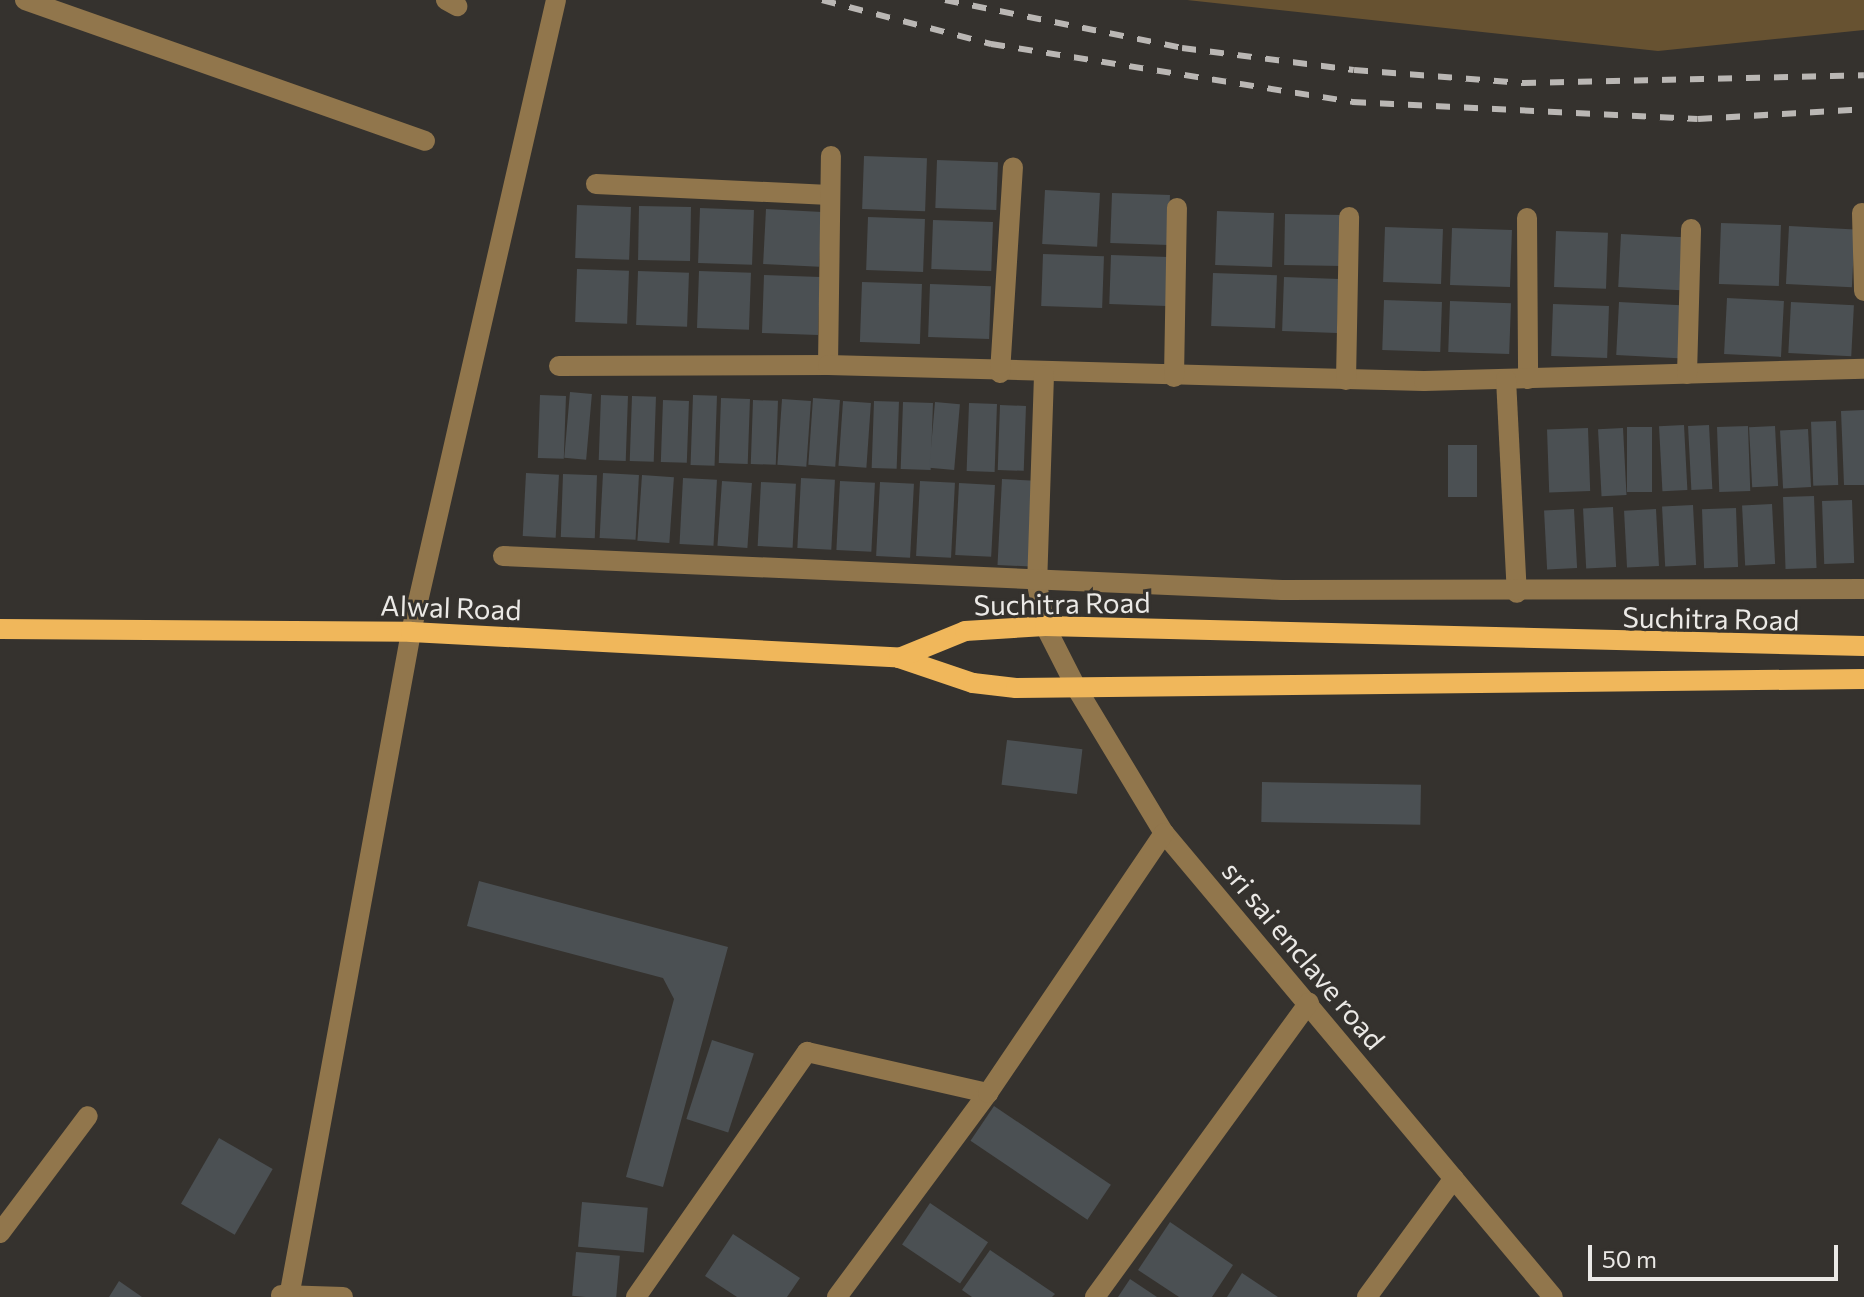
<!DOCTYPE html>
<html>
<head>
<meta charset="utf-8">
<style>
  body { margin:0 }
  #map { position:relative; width:1864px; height:1297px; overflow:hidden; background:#35322e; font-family:Commissioner,sans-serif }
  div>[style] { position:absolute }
  .green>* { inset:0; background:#675231 }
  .building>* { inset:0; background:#4b5053; transform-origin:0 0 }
  .minor>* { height:20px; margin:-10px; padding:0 10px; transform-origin:10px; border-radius:10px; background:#91764c }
  .major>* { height:20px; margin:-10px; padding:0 10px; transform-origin:10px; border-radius:10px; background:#f0b75b }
  .rail>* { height:6px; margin-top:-3px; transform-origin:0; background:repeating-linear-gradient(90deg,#bab7b4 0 14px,transparent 0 28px) }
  span { translate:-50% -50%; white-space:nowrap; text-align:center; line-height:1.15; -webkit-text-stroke:6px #35322e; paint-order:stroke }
  .street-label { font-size:28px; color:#ebe9e6 }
  .scale { position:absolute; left:1588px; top:1245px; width:250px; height:36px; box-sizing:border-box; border:4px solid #ebe9e6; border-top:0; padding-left:10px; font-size:24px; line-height:28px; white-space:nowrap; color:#ebe9e6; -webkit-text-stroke:6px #35322e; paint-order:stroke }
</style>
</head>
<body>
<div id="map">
  <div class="green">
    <div style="clip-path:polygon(1187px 0,1864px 0,1864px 30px,1658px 51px)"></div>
  </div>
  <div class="building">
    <div style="left:864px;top:156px;width:63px;height:53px;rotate:2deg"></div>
    <div style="left:937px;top:160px;width:61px;height:48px;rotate:2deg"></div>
    <div style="left:1045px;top:190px;width:55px;height:54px;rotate:3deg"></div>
    <div style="left:1112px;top:193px;width:58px;height:50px;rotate:2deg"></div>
    <div style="left:577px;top:205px;width:54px;height:53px;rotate:2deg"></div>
    <div style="left:639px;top:206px;width:52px;height:54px;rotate:1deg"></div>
    <div style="left:700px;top:208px;width:54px;height:55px;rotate:2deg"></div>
    <div style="left:766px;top:209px;width:56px;height:55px;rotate:3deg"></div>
    <div style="left:1217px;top:211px;width:57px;height:54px;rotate:2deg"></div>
    <div style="left:1285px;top:214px;width:58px;height:51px;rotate:1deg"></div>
    <div style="left:868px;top:217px;width:57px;height:53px;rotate:2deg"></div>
    <div style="left:933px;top:220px;width:60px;height:49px;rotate:2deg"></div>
    <div style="left:1721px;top:223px;width:60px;height:61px;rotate:2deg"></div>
    <div style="left:1789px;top:226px;width:66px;height:58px;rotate:3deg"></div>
    <div style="left:1385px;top:227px;width:58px;height:55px;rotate:2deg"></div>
    <div style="left:1452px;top:228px;width:60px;height:57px;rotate:2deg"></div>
    <div style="left:1556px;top:231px;width:52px;height:56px;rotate:2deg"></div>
    <div style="left:1621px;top:234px;width:63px;height:53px;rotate:3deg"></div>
    <div style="left:1043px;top:254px;width:61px;height:52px;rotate:2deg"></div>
    <div style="left:1111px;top:255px;width:57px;height:49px;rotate:2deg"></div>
    <div style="left:577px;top:269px;width:52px;height:53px;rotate:2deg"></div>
    <div style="left:638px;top:271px;width:51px;height:54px;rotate:2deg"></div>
    <div style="left:699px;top:271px;width:52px;height:57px;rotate:2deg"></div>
    <div style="left:1213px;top:273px;width:64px;height:53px;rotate:2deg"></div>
    <div style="left:764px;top:275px;width:56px;height:58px;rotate:2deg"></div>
    <div style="left:1284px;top:277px;width:55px;height:54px;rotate:2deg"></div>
    <div style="left:862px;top:282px;width:60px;height:60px;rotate:2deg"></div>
    <div style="left:930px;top:284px;width:61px;height:53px;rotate:2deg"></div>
    <div style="left:1727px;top:298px;width:57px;height:56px;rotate:3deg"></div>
    <div style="left:1384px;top:300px;width:58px;height:50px;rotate:2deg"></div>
    <div style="left:1450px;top:301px;width:61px;height:51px;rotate:2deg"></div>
    <div style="left:1619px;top:302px;width:62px;height:53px;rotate:3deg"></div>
    <div style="left:1791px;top:302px;width:63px;height:51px;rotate:3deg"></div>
    <div style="left:1553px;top:304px;width:56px;height:52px;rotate:2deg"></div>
    <div style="left:570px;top:392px;width:22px;height:66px;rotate:5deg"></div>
    <div style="left:540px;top:395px;width:26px;height:63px;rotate:2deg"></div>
    <div style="left:601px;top:395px;width:27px;height:65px;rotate:2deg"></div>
    <div style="left:693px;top:395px;width:24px;height:70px;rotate:2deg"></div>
    <div style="left:632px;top:396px;width:24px;height:65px;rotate:2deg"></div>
    <div style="left:721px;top:398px;width:29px;height:65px;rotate:2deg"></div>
    <div style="left:813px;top:398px;width:27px;height:67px;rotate:4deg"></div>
    <div style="left:782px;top:399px;width:29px;height:66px;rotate:4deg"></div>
    <div style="left:663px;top:400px;width:26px;height:62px;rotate:2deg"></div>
    <div style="left:753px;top:400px;width:25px;height:64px;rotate:2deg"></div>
    <div style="left:843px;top:401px;width:28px;height:65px;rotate:4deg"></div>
    <div style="left:874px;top:401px;width:25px;height:67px;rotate:2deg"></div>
    <div style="left:903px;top:402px;width:30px;height:67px;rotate:2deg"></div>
    <div style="left:935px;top:402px;width:25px;height:66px;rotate:5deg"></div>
    <div style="left:969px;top:403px;width:28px;height:68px;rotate:2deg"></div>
    <div style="left:1000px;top:405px;width:26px;height:65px;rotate:2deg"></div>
    <div style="clip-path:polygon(1864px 410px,1864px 485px,1844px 485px,1841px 411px)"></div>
    <div style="left:1836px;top:421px;width:64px;height:25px;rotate:88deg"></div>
    <div style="left:1684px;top:425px;width:65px;height:25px;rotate:87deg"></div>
    <div style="left:1709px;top:425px;width:64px;height:21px;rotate:87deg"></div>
    <div style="left:1748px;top:426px;width:65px;height:31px;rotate:88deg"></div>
    <div style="left:1775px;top:426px;width:60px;height:26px;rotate:87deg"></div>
    <div style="left:1627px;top:427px;width:25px;height:65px"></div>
    <div style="left:1588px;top:428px;width:63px;height:41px;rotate:88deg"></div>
    <div style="left:1623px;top:428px;width:67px;height:25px;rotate:87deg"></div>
    <div style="left:1808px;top:429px;width:58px;height:28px;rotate:87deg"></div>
    <div style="left:1448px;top:445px;width:29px;height:52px"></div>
    <div style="left:526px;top:473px;width:33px;height:63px;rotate:3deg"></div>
    <div style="left:603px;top:473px;width:36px;height:65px;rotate:3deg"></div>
    <div style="left:563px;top:474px;width:34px;height:63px;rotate:2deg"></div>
    <div style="left:642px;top:475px;width:32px;height:66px;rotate:4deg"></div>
    <div style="left:683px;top:478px;width:34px;height:66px;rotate:3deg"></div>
    <div style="left:801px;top:478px;width:34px;height:70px;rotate:3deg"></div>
    <div style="left:1002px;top:479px;width:33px;height:86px;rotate:3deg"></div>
    <div style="left:722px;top:481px;width:30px;height:65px;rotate:4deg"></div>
    <div style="left:840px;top:481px;width:35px;height:69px;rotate:3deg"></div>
    <div style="left:920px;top:481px;width:35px;height:75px;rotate:3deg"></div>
    <div style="left:761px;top:482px;width:35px;height:64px;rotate:3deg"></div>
    <div style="left:880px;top:482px;width:34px;height:74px;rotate:3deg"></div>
    <div style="left:959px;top:483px;width:36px;height:72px;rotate:3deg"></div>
    <div style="left:1814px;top:496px;width:72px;height:31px;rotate:88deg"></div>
    <div style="left:1852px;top:500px;width:63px;height:30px;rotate:88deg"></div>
    <div style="left:1772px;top:504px;width:60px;height:30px;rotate:87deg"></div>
    <div style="left:1693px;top:505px;width:60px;height:31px;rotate:87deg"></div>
    <div style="left:1613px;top:507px;width:60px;height:30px;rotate:87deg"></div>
    <div style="left:1736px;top:508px;width:59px;height:34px;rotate:88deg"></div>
    <div style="left:1574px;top:509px;width:59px;height:30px;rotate:87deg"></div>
    <div style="left:1656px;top:509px;width:57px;height:32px;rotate:87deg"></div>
    <div style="left:1007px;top:740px;width:76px;height:45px;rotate:7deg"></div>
    <div style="left:1262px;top:782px;width:159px;height:40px;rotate:1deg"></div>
    <div style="clip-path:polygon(479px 881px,728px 947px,663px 1187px,626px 1177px,674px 999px,663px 978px,467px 926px)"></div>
    <div style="left:712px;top:1040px;width:44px;height:83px;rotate:18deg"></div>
    <div style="left:994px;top:1106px;width:141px;height:42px;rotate:34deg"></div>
    <div style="left:219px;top:1138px;width:62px;height:76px;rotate:30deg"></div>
    <div style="left:582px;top:1202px;width:66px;height:45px;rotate:5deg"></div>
    <div style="left:930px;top:1203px;width:70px;height:50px;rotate:34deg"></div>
    <div style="clip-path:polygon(1170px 1222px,1233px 1265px,1212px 1297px,1179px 1297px,1138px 1270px)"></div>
    <div style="clip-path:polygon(733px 1234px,800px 1278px,787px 1297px,737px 1297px,705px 1276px)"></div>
    <div style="clip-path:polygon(990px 1250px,1055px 1294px,1052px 1297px,972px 1297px,962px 1290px)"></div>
    <div style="left:576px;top:1252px;width:44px;height:44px;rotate:5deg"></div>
    <div style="clip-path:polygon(1242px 1273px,1278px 1297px,1227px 1297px)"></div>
    <div style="clip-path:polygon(1130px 1279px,1157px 1297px,1118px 1297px)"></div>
    <div style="clip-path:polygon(119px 1281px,142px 1297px,109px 1297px)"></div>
  </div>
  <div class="minor">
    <div style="left:25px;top:0;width:424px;rotate:19.4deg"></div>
    <div style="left:446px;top:0;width:13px;rotate:29deg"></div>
    <div style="left:596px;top:184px;width:234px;rotate:2.7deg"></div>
    <div style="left:1862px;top:213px;width:78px;rotate:88.5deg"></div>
    <div style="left:1527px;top:218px;width:161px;rotate:89.6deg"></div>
    <div style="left:828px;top:365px;width:209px;rotate:-89.2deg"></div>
    <div style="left:559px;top:366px;width:269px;rotate:-0.2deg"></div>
    <div style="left:828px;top:365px;width:596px;rotate:1.54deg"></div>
    <div style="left:1424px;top:381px;width:440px;rotate:-1.6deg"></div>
    <div style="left:1000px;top:373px;width:206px;rotate:-86.4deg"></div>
    <div style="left:1687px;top:374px;width:145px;rotate:-88.4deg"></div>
    <div style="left:1044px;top:375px;width:209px;rotate:91.9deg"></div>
    <div style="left:1037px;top:584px;width:43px;rotate:79.2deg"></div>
    <div style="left:1045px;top:626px;width:71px;rotate:63.1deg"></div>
    <div style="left:1077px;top:689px;width:168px;rotate:58.9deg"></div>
    <div style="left:1164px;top:833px;width:605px;rotate:50.02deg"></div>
    <div style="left:1174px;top:377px;width:169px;rotate:-89deg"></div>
    <div style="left:1506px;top:379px;width:214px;rotate:87.1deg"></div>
    <div style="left:1346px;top:380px;width:163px;rotate:-88.9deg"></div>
    <div style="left:503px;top:556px;width:780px;rotate:2.5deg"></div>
    <div style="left:1282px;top:590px;width:582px;rotate:-0.1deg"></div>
    <div style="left:0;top:1233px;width:146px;rotate:-53.1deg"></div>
    <div style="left:281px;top:1295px;width:62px;rotate:1.8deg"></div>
    <div style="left:289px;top:1297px;width:676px;rotate:-79.6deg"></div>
    <div style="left:411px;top:632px;width:648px;rotate:-77.08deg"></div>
    <div style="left:636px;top:1297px;width:299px;rotate:-55.1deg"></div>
    <div style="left:807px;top:1052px;width:186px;rotate:12.8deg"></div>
    <div style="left:837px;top:1297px;width:254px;rotate:-53.5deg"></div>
    <div style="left:988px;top:1093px;width:314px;rotate:-55.9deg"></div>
    <div style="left:1095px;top:1297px;width:364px;rotate:-54deg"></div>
    <div style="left:1367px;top:1297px;width:147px;rotate:-53.8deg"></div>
  </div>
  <div class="major">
    <div style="left:0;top:629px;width:411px;rotate:0.4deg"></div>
    <div style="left:411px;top:632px;width:489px;rotate:3deg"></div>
    <div style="left:899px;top:658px;width:78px;rotate:18.7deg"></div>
    <div style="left:973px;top:683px;width:43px;rotate:6.6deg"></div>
    <div style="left:1016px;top:688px;width:848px;rotate:-0.61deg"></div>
    <div style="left:899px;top:658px;width:71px;rotate:-22.2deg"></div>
    <div style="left:965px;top:631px;width:80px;rotate:-3.6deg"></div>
    <div style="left:1045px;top:626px;width:819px;rotate:1.4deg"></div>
  </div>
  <div class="rail">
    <div style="left:822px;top:0;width:175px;rotate:14.6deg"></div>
    <div style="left:991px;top:44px;width:366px;rotate:9.1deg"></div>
    <div style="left:1352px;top:102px;width:346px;rotate:2.8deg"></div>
    <div style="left:1698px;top:119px;width:166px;rotate:-3.4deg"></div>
    <div style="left:945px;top:0;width:242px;rotate:11.4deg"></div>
    <div style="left:1182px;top:48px;width:173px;rotate:7.3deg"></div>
    <div style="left:1354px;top:70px;width:169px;rotate:4.4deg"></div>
    <div style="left:1522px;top:83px;width:342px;rotate:-1.3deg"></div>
  </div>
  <div class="street-label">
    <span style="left:1062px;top:603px;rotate:-1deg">Suchitra Road</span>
    <span style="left:451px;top:607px;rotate:2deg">Alwal Road</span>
    <span style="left:1711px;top:618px;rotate:1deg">Suchitra Road</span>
    <span style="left:1304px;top:955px;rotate:50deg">sri sai enclave road</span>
  </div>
  <div class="scale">50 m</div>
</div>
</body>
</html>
